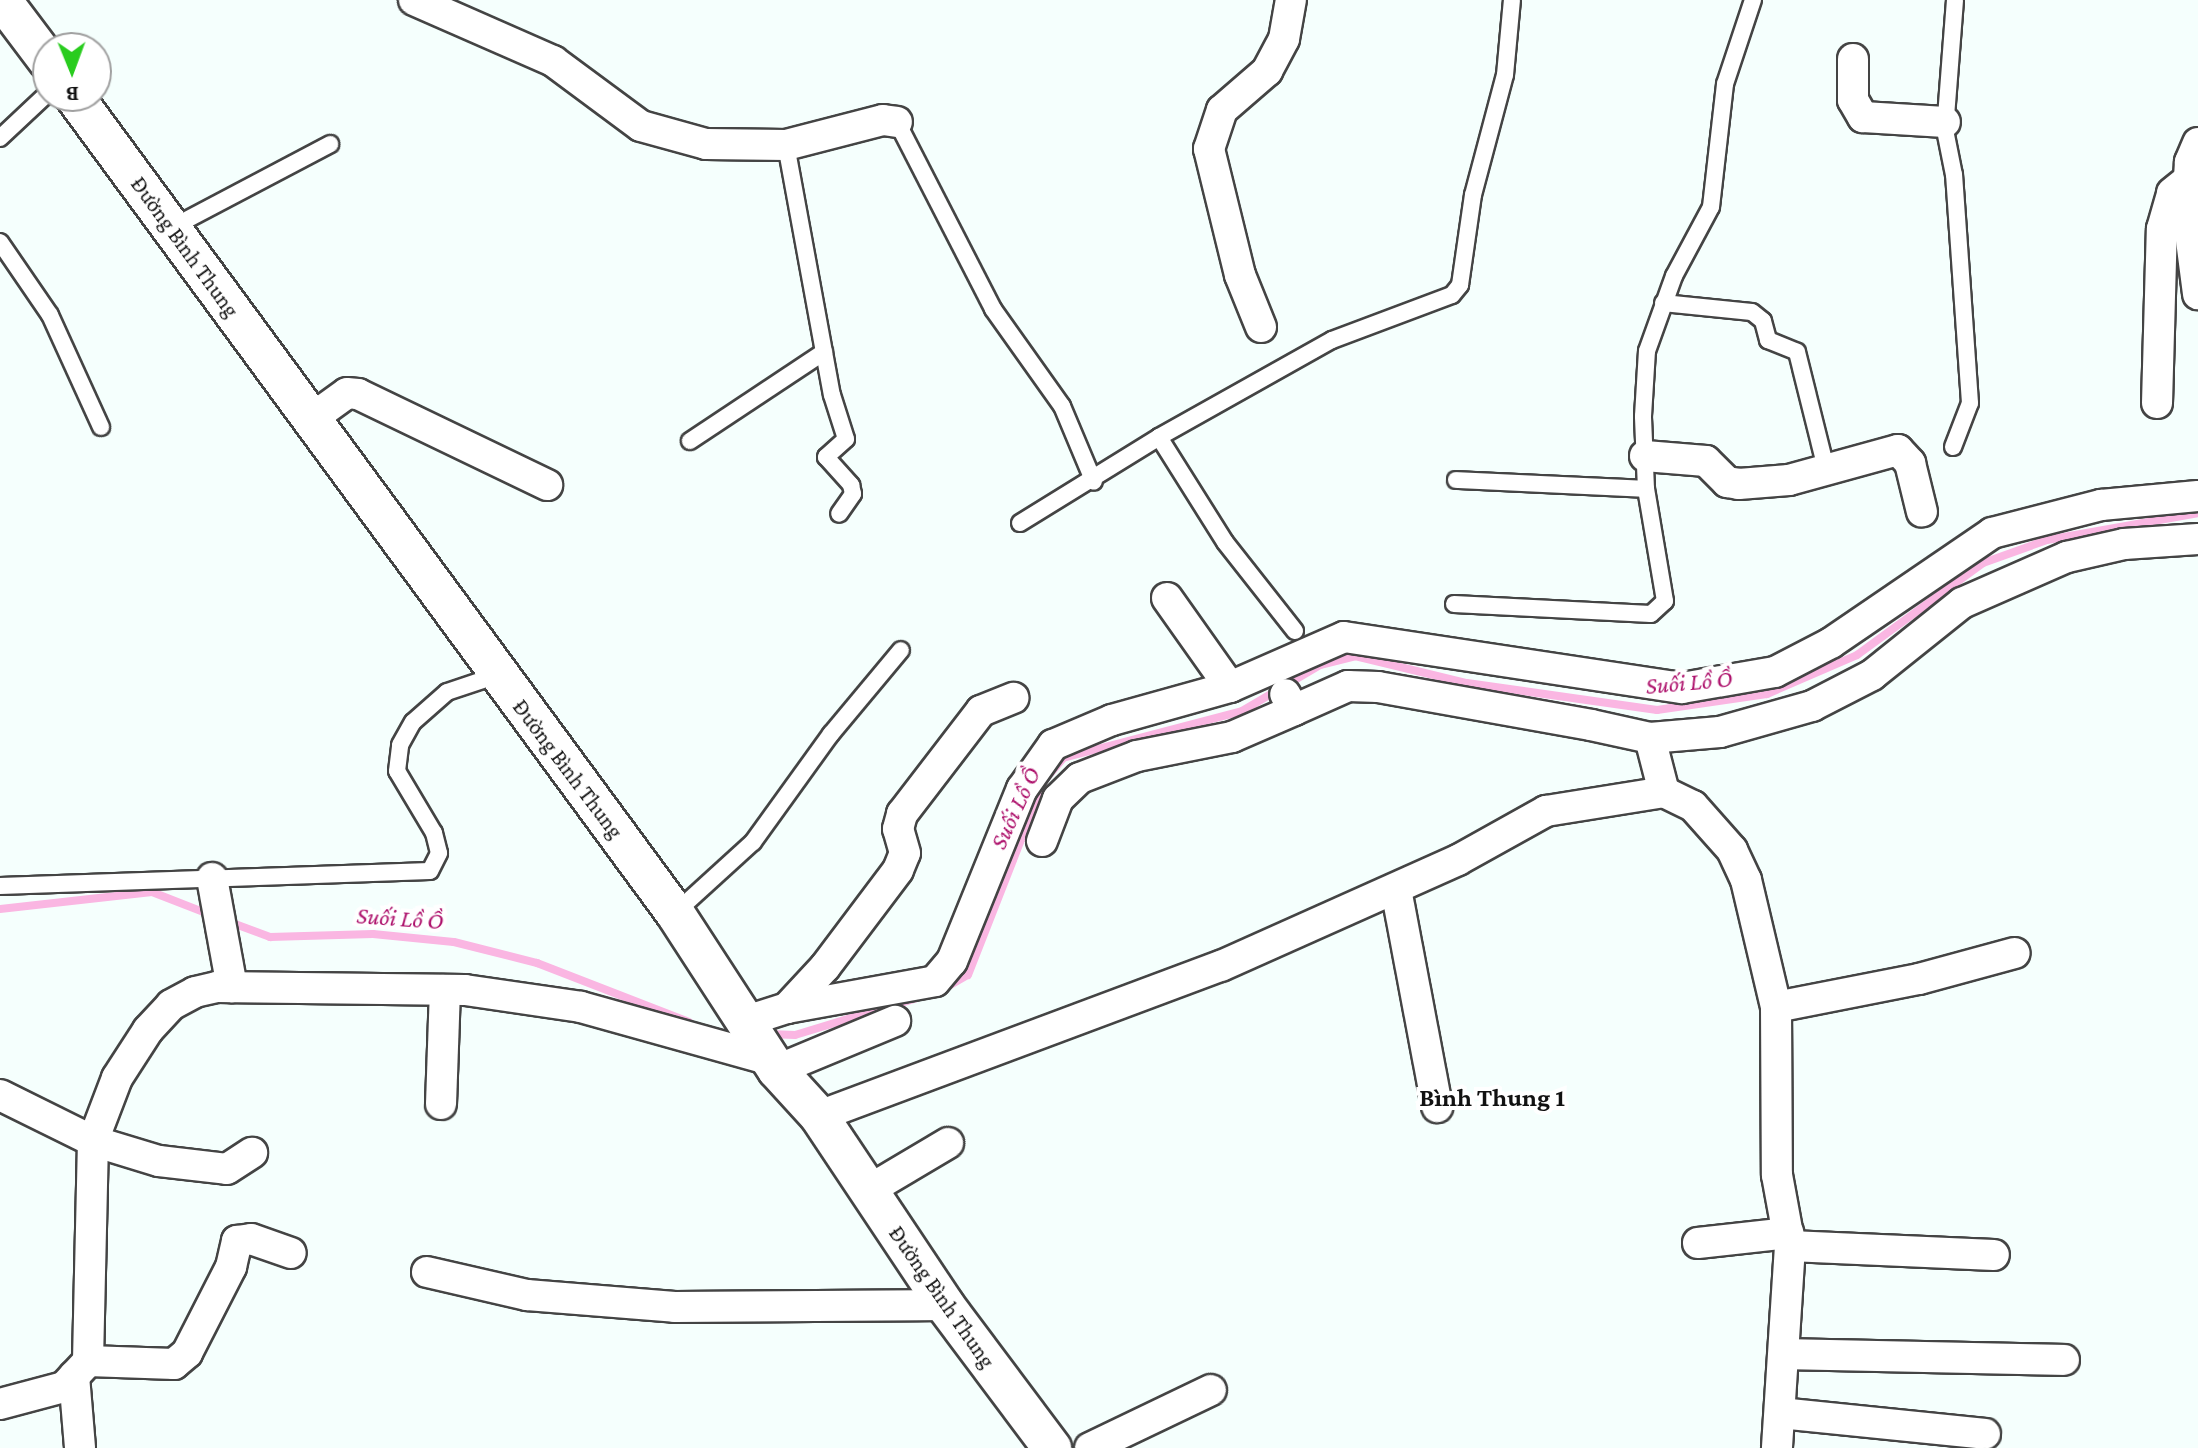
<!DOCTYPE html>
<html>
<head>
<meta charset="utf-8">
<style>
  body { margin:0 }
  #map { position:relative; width:2198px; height:1448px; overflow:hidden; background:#f5fffd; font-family:"Crimson Pro",serif }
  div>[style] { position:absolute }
  .stream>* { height:8px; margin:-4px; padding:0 4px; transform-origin:4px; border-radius:4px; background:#fab6e2 }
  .roads { filter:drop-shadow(2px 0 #444) drop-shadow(-2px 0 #444) drop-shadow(0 2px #444) drop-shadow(0 -2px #444) }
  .service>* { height:16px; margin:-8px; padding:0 8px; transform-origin:8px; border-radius:8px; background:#fff }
  .minor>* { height:30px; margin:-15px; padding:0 15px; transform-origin:15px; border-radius:15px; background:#fff }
  .tertiary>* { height:38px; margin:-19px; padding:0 19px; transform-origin:19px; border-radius:19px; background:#fff }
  span { translate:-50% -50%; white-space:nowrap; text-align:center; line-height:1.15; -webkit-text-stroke:8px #fff; paint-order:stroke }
  .street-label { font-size:22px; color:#111 }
  .water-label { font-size:24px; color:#ad106b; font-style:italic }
  .quarter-label { font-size:26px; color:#111; font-weight:700 }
  .north { position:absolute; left:32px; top:32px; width:80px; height:80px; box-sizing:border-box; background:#fff; border:2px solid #a0a0a0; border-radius:50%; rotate:179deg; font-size:22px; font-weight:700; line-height:32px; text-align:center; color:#111 }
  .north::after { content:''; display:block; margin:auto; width:28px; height:36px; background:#29cc1e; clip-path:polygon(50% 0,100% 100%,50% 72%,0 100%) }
</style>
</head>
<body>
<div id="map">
  <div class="stream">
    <div style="left:0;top:909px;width:153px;rotate:-6.4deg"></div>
    <div style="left:152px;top:892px;width:63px;rotate:21.3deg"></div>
    <div style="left:227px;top:921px;width:46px;rotate:20.4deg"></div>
    <div style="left:270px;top:937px;width:103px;rotate:-1.7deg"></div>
    <div style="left:373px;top:934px;width:81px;rotate:5.6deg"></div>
    <div style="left:454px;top:942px;width:86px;rotate:14.2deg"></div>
    <div style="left:537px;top:963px;width:163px;rotate:21.2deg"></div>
    <div style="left:938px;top:992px;width:34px;rotate:-30deg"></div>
    <div style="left:968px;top:975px;width:208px;rotate:-68.6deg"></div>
    <div style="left:1044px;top:781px;width:30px;rotate:-50deg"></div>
    <div style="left:1063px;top:758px;width:185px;rotate:-14.7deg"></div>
    <div style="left:1242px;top:711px;width:91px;rotate:-30.5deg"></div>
    <div style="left:1320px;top:665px;width:36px;rotate:-14deg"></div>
    <div style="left:1355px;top:656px;width:115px;rotate:13.6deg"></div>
    <div style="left:1467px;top:683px;width:192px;rotate:8.1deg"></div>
    <div style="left:1657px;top:710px;width:111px;rotate:-8.3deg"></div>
    <div style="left:1767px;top:694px;width:98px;rotate:-23.4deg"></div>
    <div style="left:1857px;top:655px;width:156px;rotate:-36.1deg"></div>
    <div style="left:1983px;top:563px;width:68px;rotate:-19.8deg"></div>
    <div style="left:2047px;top:540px;width:153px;rotate:-10.1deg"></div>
    <div style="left:768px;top:1034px;width:27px;rotate:2deg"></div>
    <div style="left:795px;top:1035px;width:127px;rotate:-16.9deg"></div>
  </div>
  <div class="roads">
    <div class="service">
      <div style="left:897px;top:122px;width:210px;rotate:62.8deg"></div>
      <div style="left:993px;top:309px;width:119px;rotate:54.6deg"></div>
      <div style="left:1062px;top:406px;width:82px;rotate:67.2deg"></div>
      <div style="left:0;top:138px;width:66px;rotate:-43.2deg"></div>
      <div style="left:786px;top:145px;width:254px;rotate:79.6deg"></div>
      <div style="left:832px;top:395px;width:46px;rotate:72.3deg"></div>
      <div style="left:846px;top:439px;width:27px;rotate:138deg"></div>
      <div style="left:826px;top:457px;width:38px;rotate:48deg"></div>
      <div style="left:851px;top:485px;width:9px;rotate:77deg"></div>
      <div style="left:853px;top:494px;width:24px;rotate:125deg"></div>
      <div style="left:171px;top:228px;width:180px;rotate:-27.8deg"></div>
      <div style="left:0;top:242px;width:88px;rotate:55.6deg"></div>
      <div style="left:50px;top:315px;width:123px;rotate:65.5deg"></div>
      <div style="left:1663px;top:303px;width:89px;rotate:5.8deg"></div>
      <div style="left:1752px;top:312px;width:14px;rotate:39deg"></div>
      <div style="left:1763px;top:321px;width:20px;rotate:75deg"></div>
      <div style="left:1768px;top:340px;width:31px;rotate:22deg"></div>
      <div style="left:1797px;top:352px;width:120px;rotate:76deg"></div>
      <div style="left:690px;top:441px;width:161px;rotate:-33.6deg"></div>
      <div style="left:1953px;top:447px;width:47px;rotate:-68.9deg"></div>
      <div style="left:1970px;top:403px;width:229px;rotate:-94deg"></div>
      <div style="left:1954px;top:175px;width:46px;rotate:-101.3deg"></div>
      <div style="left:1945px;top:130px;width:130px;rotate:-85.6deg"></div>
      <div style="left:1456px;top:480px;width:190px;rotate:2.7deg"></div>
      <div style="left:1020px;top:523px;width:163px;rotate:-31.7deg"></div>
      <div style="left:1454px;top:604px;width:197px;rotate:2.9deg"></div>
      <div style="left:1651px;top:614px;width:19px;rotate:-43deg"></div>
      <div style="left:1665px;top:601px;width:114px;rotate:-99.6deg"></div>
      <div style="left:1646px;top:489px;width:73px;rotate:-92.4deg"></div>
      <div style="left:1643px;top:416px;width:65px;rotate:-86.5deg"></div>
      <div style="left:1647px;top:351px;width:80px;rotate:-70.2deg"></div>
      <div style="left:1674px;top:276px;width:78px;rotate:-61.8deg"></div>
      <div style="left:1711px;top:207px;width:124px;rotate:-83.5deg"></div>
      <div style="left:1725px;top:84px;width:89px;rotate:-71.6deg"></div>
      <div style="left:1295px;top:631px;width:113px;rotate:-128.2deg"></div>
      <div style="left:1225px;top:542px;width:124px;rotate:-122.2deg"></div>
      <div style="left:1159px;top:437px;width:198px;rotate:-29.3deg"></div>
      <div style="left:1332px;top:340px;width:128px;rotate:-20.6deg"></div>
      <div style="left:1452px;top:295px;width:13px;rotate:-51deg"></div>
      <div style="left:1460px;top:285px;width:91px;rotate:-81.8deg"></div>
      <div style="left:1473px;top:195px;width:124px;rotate:-75.1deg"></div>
      <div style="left:1505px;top:75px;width:75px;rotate:-84.7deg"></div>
      <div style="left:0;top:886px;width:430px;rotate:-2deg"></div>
      <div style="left:430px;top:871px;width:20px;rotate:-63deg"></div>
      <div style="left:439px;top:853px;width:21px;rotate:-104deg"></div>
      <div style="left:434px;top:833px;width:72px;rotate:-120.8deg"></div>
      <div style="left:397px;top:771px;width:26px;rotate:-83deg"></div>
      <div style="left:400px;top:745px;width:26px;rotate:-61deg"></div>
      <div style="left:413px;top:722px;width:45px;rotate:-41.4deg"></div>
      <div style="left:447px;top:692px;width:54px;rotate:-18.4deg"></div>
      <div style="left:675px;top:913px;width:105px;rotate:-42.3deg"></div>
      <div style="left:753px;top:842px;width:133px;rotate:-54.2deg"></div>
      <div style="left:831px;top:734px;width:109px;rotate:-50.2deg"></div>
    </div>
    <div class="minor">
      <div style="left:414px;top:0;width:152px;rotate:23.7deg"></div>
      <div style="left:553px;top:61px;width:109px;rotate:36.5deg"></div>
      <div style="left:641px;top:126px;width:67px;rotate:15.5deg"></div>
      <div style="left:706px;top:144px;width:80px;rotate:0.7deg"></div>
      <div style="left:786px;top:145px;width:100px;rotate:-14.5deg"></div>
      <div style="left:883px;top:120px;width:14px;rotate:8deg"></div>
      <div style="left:1853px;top:59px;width:41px;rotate:90deg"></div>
      <div style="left:1853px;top:100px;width:20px;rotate:60deg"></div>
      <div style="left:1863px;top:117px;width:82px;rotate:3.5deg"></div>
      <div style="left:2198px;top:143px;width:21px;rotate:113deg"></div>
      <div style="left:2190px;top:162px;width:47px;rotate:93.7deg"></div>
      <div style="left:2187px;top:209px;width:86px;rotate:82.6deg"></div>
      <div style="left:1261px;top:327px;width:56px;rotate:-112deg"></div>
      <div style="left:1240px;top:275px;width:130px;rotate:-103.8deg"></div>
      <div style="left:1209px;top:149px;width:41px;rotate:-71.6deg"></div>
      <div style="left:1222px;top:110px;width:60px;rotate:-40.9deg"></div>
      <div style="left:1267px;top:71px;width:36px;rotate:-62deg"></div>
      <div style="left:1284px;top:39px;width:40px;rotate:-80deg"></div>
      <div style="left:2157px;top:403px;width:174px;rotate:-88.4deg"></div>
      <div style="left:2162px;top:229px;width:37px;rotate:-74deg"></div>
      <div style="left:2172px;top:193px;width:22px;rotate:-39deg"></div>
      <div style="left:311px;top:419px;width:44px;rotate:-35.8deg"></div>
      <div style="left:347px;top:393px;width:11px;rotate:5deg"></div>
      <div style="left:358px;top:394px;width:210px;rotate:25.7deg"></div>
      <div style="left:1645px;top:456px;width:61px;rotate:4.7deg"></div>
      <div style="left:1706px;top:461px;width:30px;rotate:45deg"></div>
      <div style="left:1727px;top:482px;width:12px;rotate:9deg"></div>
      <div style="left:1739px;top:484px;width:50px;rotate:-4.6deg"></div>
      <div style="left:1789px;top:480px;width:113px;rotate:-15.4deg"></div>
      <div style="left:1898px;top:450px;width:18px;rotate:47deg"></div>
      <div style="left:1910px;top:463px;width:50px;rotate:76.2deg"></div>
      <div style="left:1167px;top:598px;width:109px;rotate:54.7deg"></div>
      <div style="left:1294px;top:710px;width:59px;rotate:-24deg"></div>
      <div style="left:1348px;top:686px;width:30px;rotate:2deg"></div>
      <div style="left:1378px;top:687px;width:216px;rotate:10.1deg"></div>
      <div style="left:1591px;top:725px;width:60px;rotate:12.4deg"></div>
      <div style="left:1650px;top:738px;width:56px;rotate:75.5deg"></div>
      <div style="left:1650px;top:738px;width:70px;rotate:-4.9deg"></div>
      <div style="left:1720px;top:732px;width:96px;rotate:-15.8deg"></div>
      <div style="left:1812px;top:706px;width:68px;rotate:-27.3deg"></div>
      <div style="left:1872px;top:675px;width:115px;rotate:-38.7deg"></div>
      <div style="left:1962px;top:603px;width:115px;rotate:-23.7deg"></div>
      <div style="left:2067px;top:557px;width:58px;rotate:-12.8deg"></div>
      <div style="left:2124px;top:544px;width:74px;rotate:-3.9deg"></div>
      <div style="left:1042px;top:841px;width:45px;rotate:-69.1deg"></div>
      <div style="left:1058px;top:799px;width:30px;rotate:-44deg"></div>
      <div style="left:1080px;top:778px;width:61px;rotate:-21.1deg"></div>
      <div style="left:1137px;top:756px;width:97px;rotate:-11.3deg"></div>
      <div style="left:1232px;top:737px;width:68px;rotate:-23.5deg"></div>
      <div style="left:1294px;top:710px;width:18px;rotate:-119deg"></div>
      <div style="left:212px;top:878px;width:111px;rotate:79.6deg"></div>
      <div style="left:1396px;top:889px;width:222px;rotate:79.3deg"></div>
      <div style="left:1776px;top:1007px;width:146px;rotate:-11.1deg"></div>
      <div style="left:1919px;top:979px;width:99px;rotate:-15.2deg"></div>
      <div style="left:787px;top:1008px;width:150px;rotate:-10.3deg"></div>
      <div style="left:935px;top:981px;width:26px;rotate:-50deg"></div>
      <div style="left:952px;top:961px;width:186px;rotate:-67.9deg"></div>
      <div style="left:1022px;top:789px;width:54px;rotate:-54.8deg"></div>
      <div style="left:1053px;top:745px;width:64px;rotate:-23deg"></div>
      <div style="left:1112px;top:720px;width:123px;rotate:-15.6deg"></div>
      <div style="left:1230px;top:687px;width:124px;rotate:-23.7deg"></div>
      <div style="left:1344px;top:637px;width:342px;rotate:8.6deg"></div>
      <div style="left:1682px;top:688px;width:94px;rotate:-9.8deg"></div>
      <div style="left:1775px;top:672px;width:63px;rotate:-27.4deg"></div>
      <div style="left:1831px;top:643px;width:195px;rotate:-34.3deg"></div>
      <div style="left:1992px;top:533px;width:113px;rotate:-14.4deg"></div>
      <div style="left:2101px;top:505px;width:97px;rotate:-5.3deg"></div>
      <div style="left:743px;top:1022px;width:46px;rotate:-17.7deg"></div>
      <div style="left:787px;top:1008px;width:56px;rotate:-47.2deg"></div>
      <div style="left:825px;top:967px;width:121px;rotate:-53deg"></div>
      <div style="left:898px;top:870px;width:18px;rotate:-68deg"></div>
      <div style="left:905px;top:853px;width:25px;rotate:-106deg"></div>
      <div style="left:898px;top:829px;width:16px;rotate:-75deg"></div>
      <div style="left:902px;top:814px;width:130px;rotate:-52.5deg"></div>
      <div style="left:981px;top:711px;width:35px;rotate:-22deg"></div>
      <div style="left:777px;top:1070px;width:128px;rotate:-22.6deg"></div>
      <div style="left:0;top:1095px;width:104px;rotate:26.3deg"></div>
      <div style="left:93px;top:1141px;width:69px;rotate:16.9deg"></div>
      <div style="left:159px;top:1161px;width:68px;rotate:6.7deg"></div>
      <div style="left:227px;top:1169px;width:30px;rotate:-33deg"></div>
      <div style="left:441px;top:1104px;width:114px;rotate:-88deg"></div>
      <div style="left:819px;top:1116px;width:429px;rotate:-20.5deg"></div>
      <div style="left:1221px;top:966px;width:260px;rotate:-24.1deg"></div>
      <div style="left:1458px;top:860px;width:101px;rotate:-29.1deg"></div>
      <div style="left:1546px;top:811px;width:120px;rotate:-9.1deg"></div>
      <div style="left:1664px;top:792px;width:32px;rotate:26deg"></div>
      <div style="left:1693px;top:806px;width:59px;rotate:48.4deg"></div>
      <div style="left:1732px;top:850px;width:33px;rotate:65deg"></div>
      <div style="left:1746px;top:880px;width:130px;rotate:76.7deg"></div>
      <div style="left:1776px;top:1007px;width:168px;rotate:89.7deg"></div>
      <div style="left:1777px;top:1175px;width:72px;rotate:79.6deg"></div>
      <div style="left:1790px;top:1246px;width:202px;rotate:93.7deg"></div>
      <div style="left:869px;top:1190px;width:92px;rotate:-30.7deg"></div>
      <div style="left:1698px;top:1243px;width:91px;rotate:-6.3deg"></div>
      <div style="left:1790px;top:1246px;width:204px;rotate:2.5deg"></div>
      <div style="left:427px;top:1272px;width:103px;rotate:13deg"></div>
      <div style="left:527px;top:1295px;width:148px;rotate:4.6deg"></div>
      <div style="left:675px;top:1307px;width:270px;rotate:-0.4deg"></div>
      <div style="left:1785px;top:1354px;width:279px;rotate:1.2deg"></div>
      <div style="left:88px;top:1361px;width:86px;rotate:2deg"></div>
      <div style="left:174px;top:1364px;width:17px;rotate:-40deg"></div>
      <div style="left:187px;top:1353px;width:97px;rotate:-62.9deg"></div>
      <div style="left:231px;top:1267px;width:27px;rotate:-77deg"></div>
      <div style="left:237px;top:1241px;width:14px;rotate:-8deg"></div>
      <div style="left:251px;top:1239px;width:42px;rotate:19.3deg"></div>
      <div style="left:74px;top:1376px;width:72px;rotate:85.2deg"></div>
      <div style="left:0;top:1404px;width:66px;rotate:-14.9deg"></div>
      <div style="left:64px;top:1387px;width:35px;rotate:-47deg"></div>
      <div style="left:88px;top:1361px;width:220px;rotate:-88.7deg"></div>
      <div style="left:93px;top:1141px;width:67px;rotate:-69.1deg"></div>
      <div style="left:117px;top:1078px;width:57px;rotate:-57.1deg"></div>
      <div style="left:148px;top:1030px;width:34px;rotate:-47deg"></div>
      <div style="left:171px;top:1005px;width:27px;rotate:-28deg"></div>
      <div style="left:195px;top:992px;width:23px;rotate:-13deg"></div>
      <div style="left:217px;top:987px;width:248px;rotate:0.7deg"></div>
      <div style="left:465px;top:990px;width:117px;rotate:8.3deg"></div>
      <div style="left:581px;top:1007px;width:197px;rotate:15.6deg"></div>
      <div style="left:1780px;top:1413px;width:206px;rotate:5.8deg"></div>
      <div style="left:1090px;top:1448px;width:134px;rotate:-25.6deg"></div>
    </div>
    <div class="tertiary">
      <div style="left:2px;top:0;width:76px;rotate:53deg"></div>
      <div style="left:74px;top:96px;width:1014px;rotate:53.66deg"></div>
      <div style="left:675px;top:913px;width:187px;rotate:57deg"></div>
      <div style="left:777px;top:1070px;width:62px;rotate:47.6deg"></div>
      <div style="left:819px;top:1116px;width:227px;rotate:56.3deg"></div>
      <div style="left:945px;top:1305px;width:179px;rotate:53.2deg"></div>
    </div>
  </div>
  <div class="street-label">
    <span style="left:185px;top:247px;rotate:54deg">Đường Bình Thung</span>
    <span style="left:568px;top:769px;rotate:53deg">Đường Bình Thung</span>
    <span style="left:942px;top:1297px;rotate:55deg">Đường Bình Thung</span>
  </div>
  <div class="water-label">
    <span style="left:1689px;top:682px;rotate:-5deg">Suối Lồ Ồ</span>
    <span style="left:1015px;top:808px;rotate:-65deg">Suối Lồ Ồ</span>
    <span style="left:400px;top:918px;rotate:4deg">Suối Lồ Ồ</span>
  </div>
  <div class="quarter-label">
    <span style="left:1492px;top:1098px">Bình Thung 1</span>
  </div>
  <div class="north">B</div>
</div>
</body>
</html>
